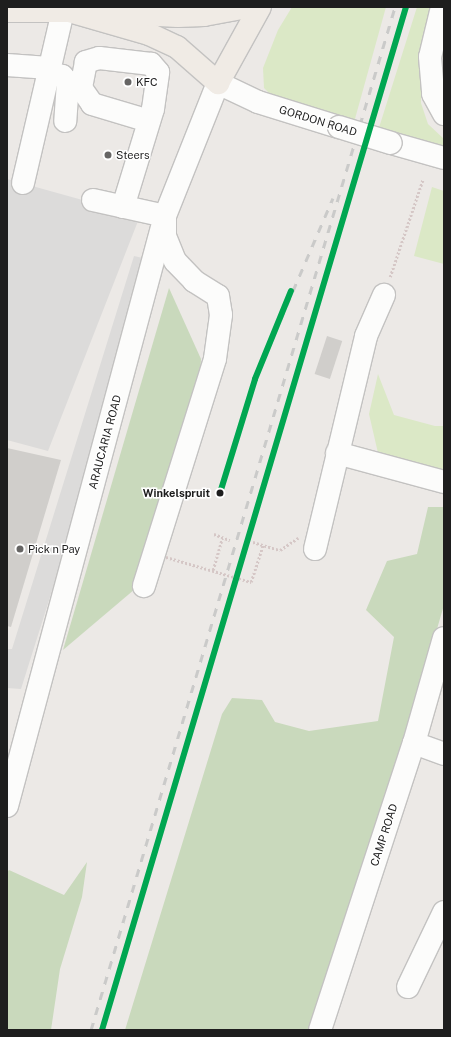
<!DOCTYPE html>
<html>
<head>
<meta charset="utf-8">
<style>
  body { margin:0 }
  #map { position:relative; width:451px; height:1037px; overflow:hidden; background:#ece9e6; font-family:"Public Sans",sans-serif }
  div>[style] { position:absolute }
  .grass>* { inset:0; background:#dbe8c6 }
  .forest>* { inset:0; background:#c9d9bc }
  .parking>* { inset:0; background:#dcdbda }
  .building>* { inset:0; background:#d0cecb; transform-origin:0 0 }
  .path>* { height:2.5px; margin-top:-1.25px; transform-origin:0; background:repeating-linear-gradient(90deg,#d5c7c6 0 2px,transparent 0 4px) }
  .roads { filter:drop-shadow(1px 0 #c3c2c1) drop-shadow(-1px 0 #c3c2c1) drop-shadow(0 1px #c3c2c1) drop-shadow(0 -1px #c3c2c1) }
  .minor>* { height:22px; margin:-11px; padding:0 11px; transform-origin:11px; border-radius:11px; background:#fcfcfb }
  .major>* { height:22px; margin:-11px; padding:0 11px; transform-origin:11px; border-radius:11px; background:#f0ebe5 }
  .rail>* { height:3px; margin-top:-1.5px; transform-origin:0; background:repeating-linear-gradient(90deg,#cacac9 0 8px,transparent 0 16px) }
  .path-bridge>* { height:2.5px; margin-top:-1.25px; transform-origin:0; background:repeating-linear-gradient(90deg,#d5c7c6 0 2px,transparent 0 4px) }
  .bridges { filter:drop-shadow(1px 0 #c3c2c1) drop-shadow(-1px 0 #c3c2c1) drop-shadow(0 1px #c3c2c1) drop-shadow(0 -1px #c3c2c1) }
  .minor-bridge>* { height:22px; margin:-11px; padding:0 11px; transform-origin:11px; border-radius:11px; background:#fcfcfb }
  .rail-1>* { height:6px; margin:-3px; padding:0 3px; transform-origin:3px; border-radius:3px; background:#00a651 }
  .dots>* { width:11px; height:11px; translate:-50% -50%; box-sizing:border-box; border:2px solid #fff; border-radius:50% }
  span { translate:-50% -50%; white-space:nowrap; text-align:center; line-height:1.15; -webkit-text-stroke:3px #fff; paint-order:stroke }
  .poi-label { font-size:11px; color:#1e1e1e }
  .left { translate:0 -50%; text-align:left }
  .street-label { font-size:11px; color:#1e1e1e }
  .stop-label { font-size:11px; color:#1e1e1e; font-weight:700 }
  .right { translate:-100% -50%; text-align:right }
  .frame { position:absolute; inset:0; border:8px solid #1e1e1e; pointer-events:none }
</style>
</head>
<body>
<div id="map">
  <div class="grass">
    <div style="clip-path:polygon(292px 7px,386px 7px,353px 126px,278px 102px,264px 88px,263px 68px,278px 30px)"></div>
    <div style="clip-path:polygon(417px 7px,436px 7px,421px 61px,421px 103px,428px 124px,444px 139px,444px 153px,377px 134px)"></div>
    <div style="clip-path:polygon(432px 187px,444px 191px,444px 264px,414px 256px)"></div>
    <div style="clip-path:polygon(378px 374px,394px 415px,435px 426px,444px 426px,444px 471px,378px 453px,369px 414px)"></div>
  </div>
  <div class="forest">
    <div style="clip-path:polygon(169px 288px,201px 359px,199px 389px,135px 589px,63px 650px)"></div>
    <div style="clip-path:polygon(428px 507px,444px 507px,444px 605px,403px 745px,311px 1030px,125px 1030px,222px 714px,232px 698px,262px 700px,275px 722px,309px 731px,378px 721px,394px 637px,366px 610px,387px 561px,417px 554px)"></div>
    <div style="clip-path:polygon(87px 862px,82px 897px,60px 969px,51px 1030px,7px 1030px,7px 872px,9px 870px,64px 895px)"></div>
  </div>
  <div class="parking">
    <div style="clip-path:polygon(7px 179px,140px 216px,48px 451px,7px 440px)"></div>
    <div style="clip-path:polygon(134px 256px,156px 261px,21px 689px,7px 688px,7px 649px,12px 649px)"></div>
  </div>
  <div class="building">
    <div style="left:327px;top:336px;width:16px;height:40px;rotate:18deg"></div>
    <div style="clip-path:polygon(7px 448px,61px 460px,11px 627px,7px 626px)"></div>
  </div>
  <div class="path">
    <div style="left:390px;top:277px;width:103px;rotate:-71.4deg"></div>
    <div style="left:214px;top:534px;width:17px;rotate:21deg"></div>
    <div style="left:253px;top:542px;width:28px;rotate:17deg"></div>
    <div style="left:280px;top:550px;width:22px;rotate:-34deg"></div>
    <div style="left:213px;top:570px;width:33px;rotate:-74deg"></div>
    <div style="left:251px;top:582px;width:39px;rotate:-72deg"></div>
  </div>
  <div class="roads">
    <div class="minor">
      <div style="left:442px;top:7px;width:51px;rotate:103.5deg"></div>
      <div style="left:430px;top:57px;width:37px;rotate:85deg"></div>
      <div style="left:433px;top:94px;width:23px;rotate:61deg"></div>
      <div style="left:7px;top:65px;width:42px;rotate:4.1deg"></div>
      <div style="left:48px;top:72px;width:15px;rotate:16deg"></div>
      <div style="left:62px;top:76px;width:8px;rotate:45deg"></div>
      <div style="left:68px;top:82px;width:39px;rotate:94deg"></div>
      <div style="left:391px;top:143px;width:55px;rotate:15.8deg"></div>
      <div style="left:23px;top:183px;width:177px;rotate:-76.9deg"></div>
      <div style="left:93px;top:200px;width:74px;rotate:12.5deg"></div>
      <div style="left:165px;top:216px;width:20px;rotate:90deg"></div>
      <div style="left:165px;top:236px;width:27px;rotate:68deg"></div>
      <div style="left:175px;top:261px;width:28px;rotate:46deg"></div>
      <div style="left:194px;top:281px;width:28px;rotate:32deg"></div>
      <div style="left:218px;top:296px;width:19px;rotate:81deg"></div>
      <div style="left:221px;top:315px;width:44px;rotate:97.8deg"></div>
      <div style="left:215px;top:359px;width:238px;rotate:107.4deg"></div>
      <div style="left:123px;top:207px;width:102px;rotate:-73deg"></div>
      <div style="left:153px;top:109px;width:37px;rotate:-82deg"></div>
      <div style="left:158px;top:72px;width:11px;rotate:-131deg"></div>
      <div style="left:151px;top:64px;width:52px;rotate:-173.4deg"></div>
      <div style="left:99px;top:58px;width:14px;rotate:163deg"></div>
      <div style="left:86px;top:62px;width:26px;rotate:101deg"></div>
      <div style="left:81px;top:88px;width:19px;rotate:55deg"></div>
      <div style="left:92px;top:104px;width:59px;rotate:16.6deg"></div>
      <div style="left:337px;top:453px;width:111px;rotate:15.2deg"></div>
      <div style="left:315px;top:549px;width:219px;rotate:-76.5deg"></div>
      <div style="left:366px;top:336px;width:45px;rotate:-66.3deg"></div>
      <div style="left:414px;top:743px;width:32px;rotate:20deg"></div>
      <div style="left:7px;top:806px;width:611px;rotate:-75.01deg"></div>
      <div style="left:165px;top:216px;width:143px;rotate:-68.3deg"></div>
      <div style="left:218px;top:83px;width:44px;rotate:25.4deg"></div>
      <div style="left:258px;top:102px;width:85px;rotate:17.2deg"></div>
      <div style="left:408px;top:987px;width:83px;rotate:-64.4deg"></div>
      <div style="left:320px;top:1030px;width:302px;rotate:-71.9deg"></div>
      <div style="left:414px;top:743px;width:109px;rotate:-74.1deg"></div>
    </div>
    <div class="major">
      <div style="left:7px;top:11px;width:62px"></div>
      <div style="left:69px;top:11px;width:83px;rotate:16deg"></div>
      <div style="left:149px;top:34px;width:31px;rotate:25deg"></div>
      <div style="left:177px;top:47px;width:55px;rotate:41.3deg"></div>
      <div style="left:218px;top:83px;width:87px;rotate:-61.1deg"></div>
      <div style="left:102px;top:12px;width:76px;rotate:3deg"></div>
      <div style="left:178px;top:16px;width:26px;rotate:-2deg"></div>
      <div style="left:204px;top:15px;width:44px;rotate:-10.5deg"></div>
    </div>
  </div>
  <div class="rail">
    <div style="left:220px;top:493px;width:119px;rotate:-72.9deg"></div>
    <div style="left:255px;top:379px;width:197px;rotate:-66.7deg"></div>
    <div style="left:91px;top:1030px;width:1067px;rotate:-73.45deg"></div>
  </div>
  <div class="path-bridge">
    <div style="left:166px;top:557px;width:89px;rotate:16.4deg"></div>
  </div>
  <div class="bridges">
    <div class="minor-bridge">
      <div style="left:339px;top:127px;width:54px;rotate:17.1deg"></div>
    </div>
  </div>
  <div class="rail-1">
    <div style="left:220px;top:493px;width:119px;rotate:-72.9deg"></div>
    <div style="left:255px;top:379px;width:95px;rotate:-67.8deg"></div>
    <div style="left:102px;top:1030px;width:1067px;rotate:-73.45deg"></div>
  </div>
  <div class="dots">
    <div style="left:128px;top:82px;background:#666564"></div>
    <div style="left:108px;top:155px;background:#666564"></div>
    <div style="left:220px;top:493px;background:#1e1e1e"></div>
    <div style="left:20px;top:549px;background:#666564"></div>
  </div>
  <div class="poi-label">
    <span class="left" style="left:136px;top:82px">KFC</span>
    <span class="left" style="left:116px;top:155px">Steers</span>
    <span class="left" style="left:28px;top:549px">Pick n Pay</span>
  </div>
  <div class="street-label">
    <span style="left:318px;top:121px;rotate:17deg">GORDON ROAD</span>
    <span style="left:105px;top:442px;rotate:-75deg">ARAUCARIA ROAD</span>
    <span style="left:384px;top:835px;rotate:-72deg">CAMP ROAD</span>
  </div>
  <div class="stop-label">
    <span class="right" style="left:210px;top:493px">Winkelspruit</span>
  </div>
  <div class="frame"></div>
</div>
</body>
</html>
